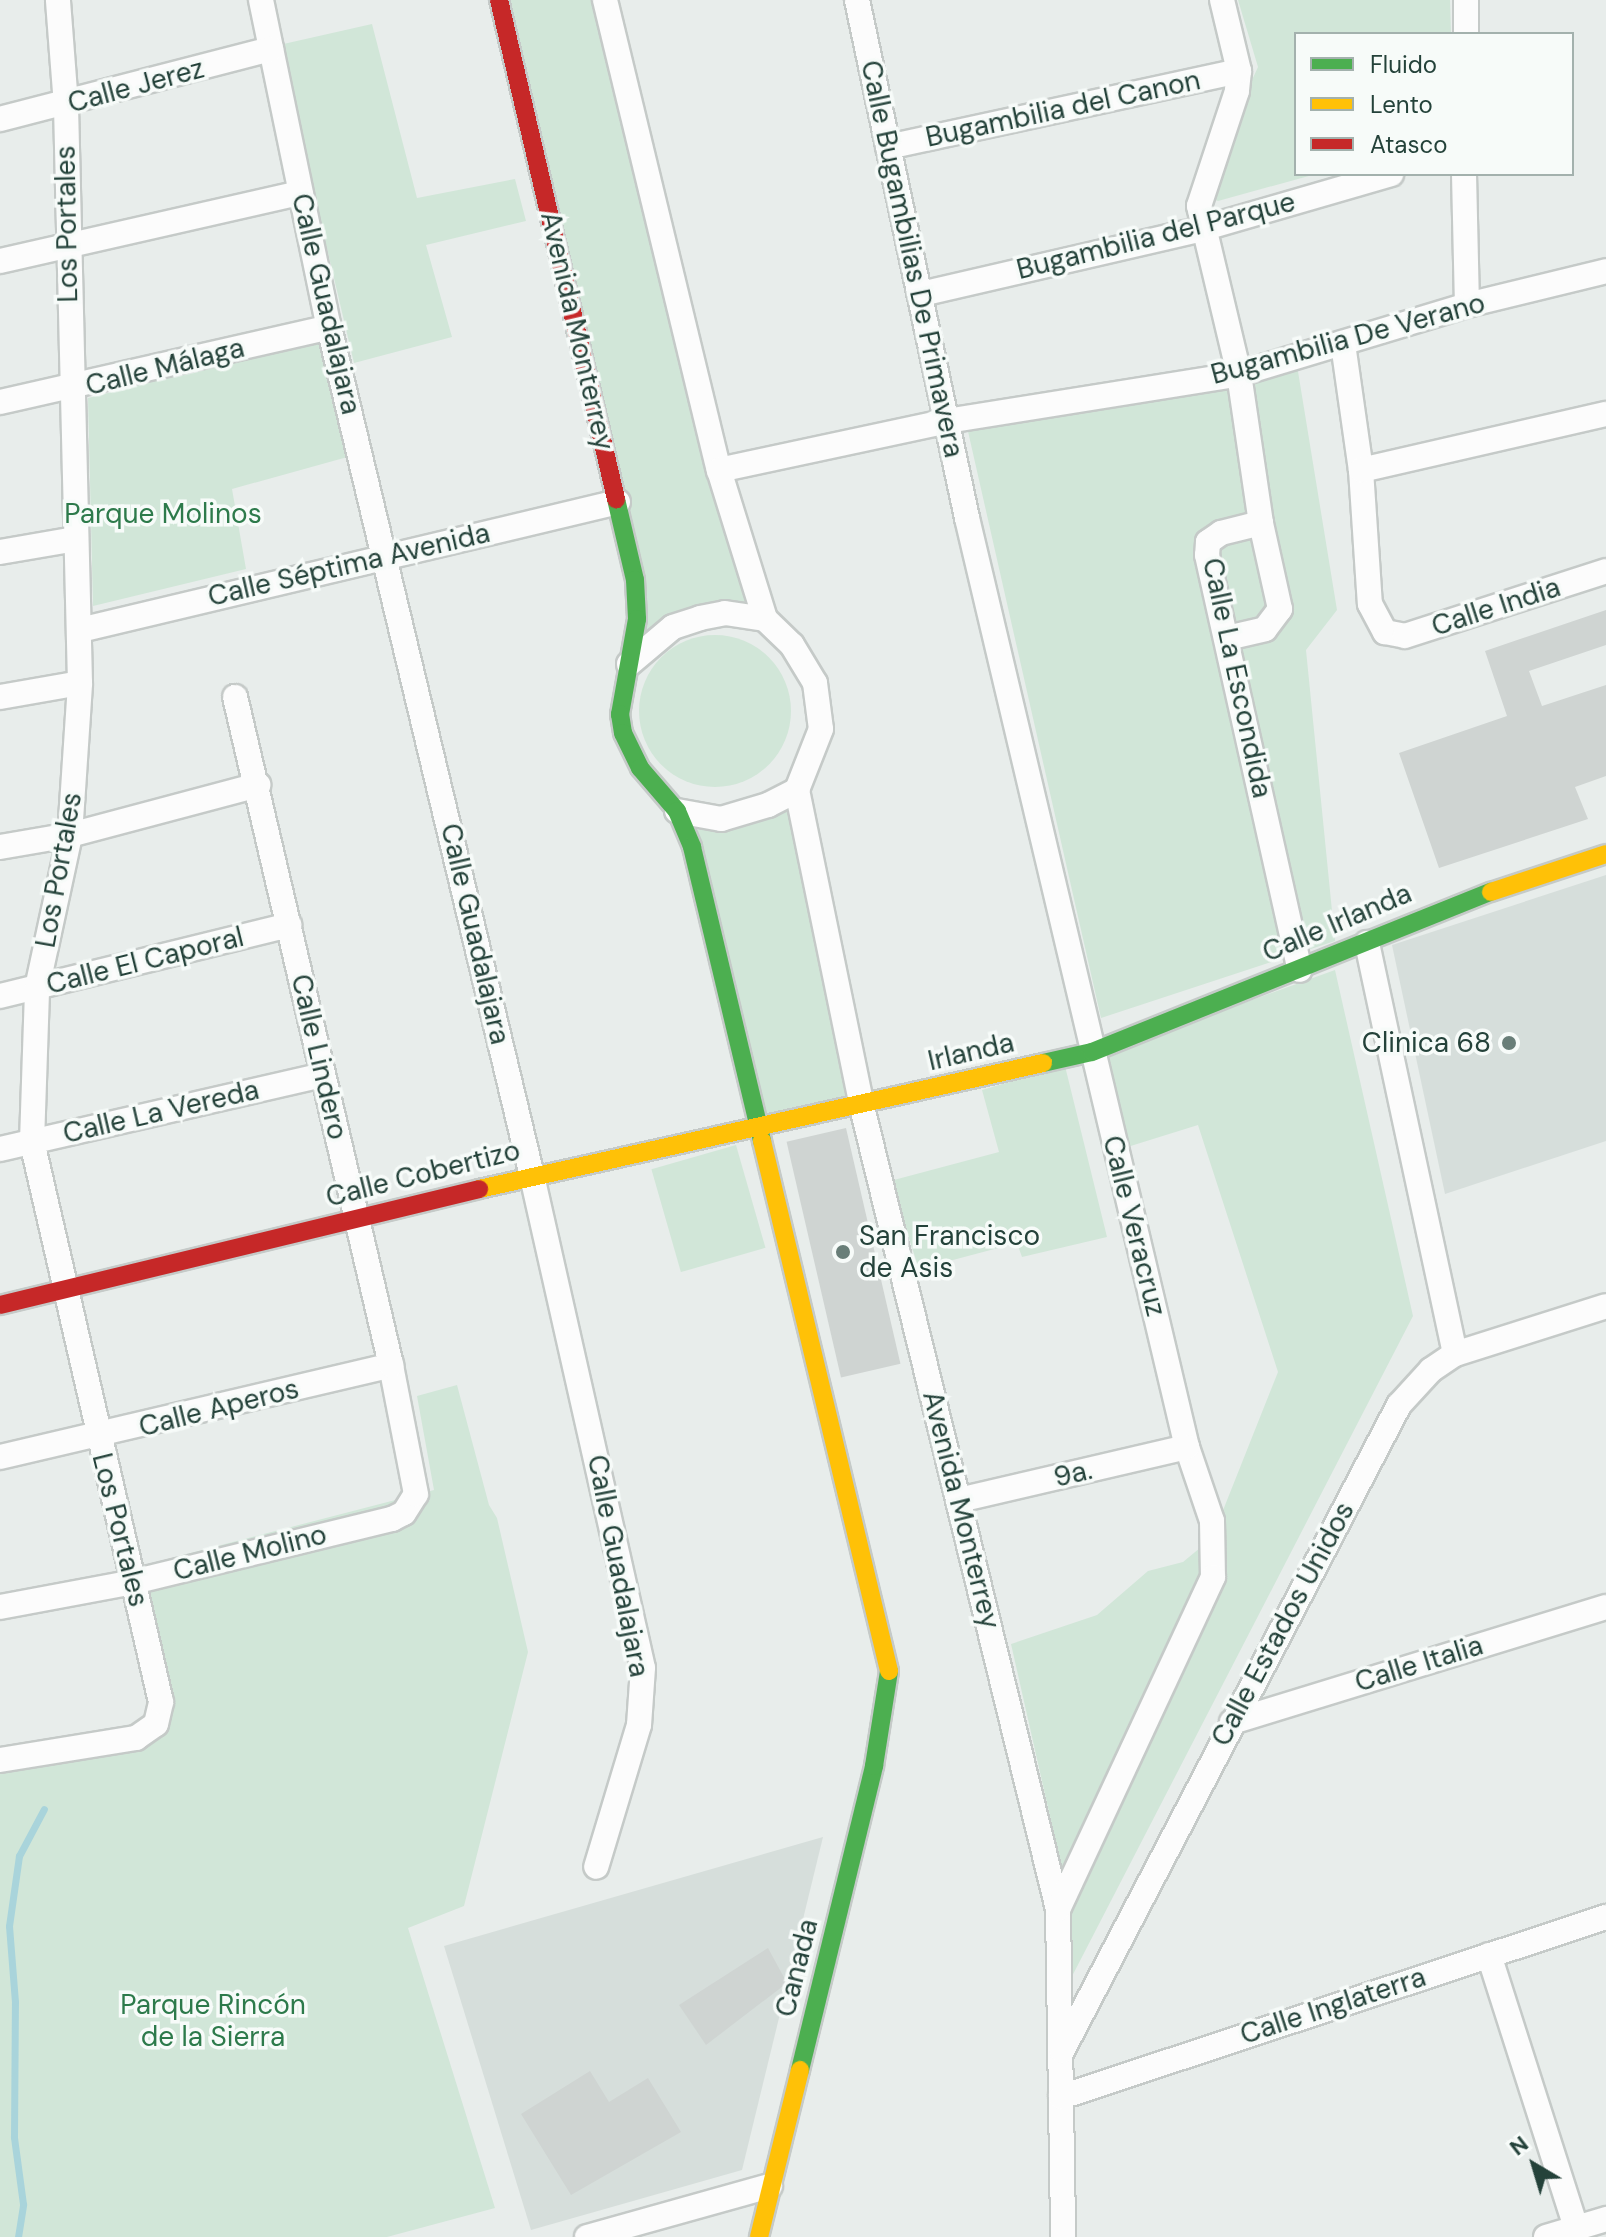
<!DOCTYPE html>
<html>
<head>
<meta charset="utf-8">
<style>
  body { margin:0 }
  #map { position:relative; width:1606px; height:2237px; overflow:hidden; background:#e8edeb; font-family:"DM Sans",sans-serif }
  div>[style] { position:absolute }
  .built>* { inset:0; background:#d6dedb }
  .green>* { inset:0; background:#d1e6d8; transform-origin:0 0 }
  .round { border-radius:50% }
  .stream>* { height:7px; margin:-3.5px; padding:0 3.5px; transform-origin:3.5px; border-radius:3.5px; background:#a9d4db }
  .building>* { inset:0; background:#cfd4d2; transform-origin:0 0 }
  .roads { filter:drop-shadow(2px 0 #c5cac8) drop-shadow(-2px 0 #c5cac8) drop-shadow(0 2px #c5cac8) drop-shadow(0 -2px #c5cac8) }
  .street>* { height:24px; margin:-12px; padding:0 12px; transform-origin:12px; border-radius:12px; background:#fcfcfc }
  .fast>* { height:18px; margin:-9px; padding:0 9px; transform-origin:9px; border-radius:9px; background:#4caf50 }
  .slow>* { height:18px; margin:-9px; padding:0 9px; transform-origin:9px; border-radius:9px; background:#ffc107 }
  .jam>* { height:18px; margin:-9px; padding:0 9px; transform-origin:9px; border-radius:9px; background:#c62828 }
  .dots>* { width:22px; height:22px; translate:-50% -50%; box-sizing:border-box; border:4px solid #f7fbf9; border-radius:50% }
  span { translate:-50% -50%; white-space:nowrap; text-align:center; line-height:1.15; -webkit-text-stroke:7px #f7fbf9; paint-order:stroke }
  .street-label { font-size:28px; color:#24423a }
  .park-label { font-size:28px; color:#2d7a4b }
  .poi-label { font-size:28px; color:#24423a }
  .right { translate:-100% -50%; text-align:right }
  .left { translate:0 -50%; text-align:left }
  .legend { position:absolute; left:1294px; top:32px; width:280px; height:144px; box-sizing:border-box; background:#f7fbf9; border:2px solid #a3b1ad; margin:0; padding:10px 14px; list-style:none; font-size:24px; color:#24423a }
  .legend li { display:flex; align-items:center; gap:16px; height:40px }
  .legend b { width:40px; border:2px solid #a3b1ad }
  .north { position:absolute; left:1494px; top:2125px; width:80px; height:80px; -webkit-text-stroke:6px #f7fbf9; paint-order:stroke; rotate:322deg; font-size:22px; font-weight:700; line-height:32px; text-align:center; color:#24423a }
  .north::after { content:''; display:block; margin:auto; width:28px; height:36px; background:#24423a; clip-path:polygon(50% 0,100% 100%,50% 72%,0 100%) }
</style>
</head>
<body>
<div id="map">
  <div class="built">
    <div style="clip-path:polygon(1606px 875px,1606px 1141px,1445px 1194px,1392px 945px)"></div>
    <div style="clip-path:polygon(823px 1837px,742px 2170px,531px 2230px,444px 1946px)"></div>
  </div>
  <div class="green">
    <div style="clip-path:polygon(498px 0,607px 0,765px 619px,738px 614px,645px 645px)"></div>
    <div style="clip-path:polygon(1238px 0,1450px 0,1451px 34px,1296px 34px,1296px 174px,1316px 174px,1218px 201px,1208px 197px,1207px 178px,1258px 67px)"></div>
    <div style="clip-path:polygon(372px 24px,417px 198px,515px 179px,526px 221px,426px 245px,452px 337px,354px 363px,279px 45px)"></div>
    <div style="clip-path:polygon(322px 339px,351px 456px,232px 489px,246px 569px,93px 606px,88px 398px)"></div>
    <div style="clip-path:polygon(1294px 347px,1337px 610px,1306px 650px,1335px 941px,1101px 1018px,967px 427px)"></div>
    <div class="round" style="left:639px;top:635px;width:152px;height:152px"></div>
    <div style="left:791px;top:799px;width:309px;height:98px;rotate:78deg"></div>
    <div style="clip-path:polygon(1335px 970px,1413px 1316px,1067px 1986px,1061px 1865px,1011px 1644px,1097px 1615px,1148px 1571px,1183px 1562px,1212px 1538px,1278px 1372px,1198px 1125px,1121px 1149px,1095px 1057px)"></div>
    <div style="clip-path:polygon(1065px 1066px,1107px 1237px,1022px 1257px,1017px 1243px,919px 1269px,890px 1181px,999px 1152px,982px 1090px)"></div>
    <div style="left:736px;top:1145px;width:107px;height:88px;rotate:74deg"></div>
    <div style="clip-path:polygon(457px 1385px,489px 1505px,497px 1518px,528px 1652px,464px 1906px,408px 1928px,495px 2208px,387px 2237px,0 2237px,0 1759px,164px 1716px,129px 1569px,434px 1490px,417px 1396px)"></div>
  </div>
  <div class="stream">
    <div style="left:18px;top:2237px;width:33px;rotate:-81deg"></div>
    <div style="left:23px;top:2204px;width:68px;rotate:-97.7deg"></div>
    <div style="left:14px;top:2137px;width:135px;rotate:-89.6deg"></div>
    <div style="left:15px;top:2002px;width:76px;rotate:-94.5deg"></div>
    <div style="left:9px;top:1926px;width:71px;rotate:-81.9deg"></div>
    <div style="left:19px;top:1856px;width:53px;rotate:-62deg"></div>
  </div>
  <div class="building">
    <div style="clip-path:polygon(1606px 610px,1606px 645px,1529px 671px,1542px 706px,1606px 685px,1606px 776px,1575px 787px,1588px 819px,1439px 868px,1399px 753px,1507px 716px,1485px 651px)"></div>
    <div style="left:846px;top:1128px;width:242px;height:61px;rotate:77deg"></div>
    <div style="clip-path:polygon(768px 1948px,787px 1983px,706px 2045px,679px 2005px)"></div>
    <div style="clip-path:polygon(590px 2071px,609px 2102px,648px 2078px,681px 2132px,571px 2195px,521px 2114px)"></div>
  </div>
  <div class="roads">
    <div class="street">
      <div style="left:261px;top:0;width:334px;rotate:78.3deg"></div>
      <div style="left:329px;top:327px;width:873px;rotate:76.55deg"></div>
      <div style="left:532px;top:1176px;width:504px;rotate:77.29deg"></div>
      <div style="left:643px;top:1668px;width:57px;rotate:94deg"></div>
      <div style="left:639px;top:1725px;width:148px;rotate:106.8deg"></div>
      <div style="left:605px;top:0;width:484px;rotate:76.4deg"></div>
      <div style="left:719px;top:470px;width:156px;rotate:72.8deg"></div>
      <div style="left:765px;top:619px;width:37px;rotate:44deg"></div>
      <div style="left:792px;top:645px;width:44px;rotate:58.8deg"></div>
      <div style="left:815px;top:683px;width:46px;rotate:82.6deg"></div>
      <div style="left:821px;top:729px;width:66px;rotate:111.5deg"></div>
      <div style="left:797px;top:790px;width:324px;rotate:78.4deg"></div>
      <div style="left:862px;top:1107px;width:826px;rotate:76.27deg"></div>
      <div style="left:1058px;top:1909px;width:328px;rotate:89.1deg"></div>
      <div style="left:857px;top:0;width:530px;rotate:78.01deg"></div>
      <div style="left:967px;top:518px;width:955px;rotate:76.68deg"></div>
      <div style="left:1187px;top:1447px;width:78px;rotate:71.3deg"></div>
      <div style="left:1212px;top:1521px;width:56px;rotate:89deg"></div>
      <div style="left:1213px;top:1577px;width:366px;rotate:115deg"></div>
      <div style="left:1222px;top:0;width:73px;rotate:76.5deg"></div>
      <div style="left:1239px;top:71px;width:20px;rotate:96deg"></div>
      <div style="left:1237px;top:91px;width:121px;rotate:108.3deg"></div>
      <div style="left:1199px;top:206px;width:173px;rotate:76.6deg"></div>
      <div style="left:1239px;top:374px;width:151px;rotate:81.6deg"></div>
      <div style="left:1261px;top:523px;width:41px;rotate:166deg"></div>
      <div style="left:1221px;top:533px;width:16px;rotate:145deg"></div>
      <div style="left:1208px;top:542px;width:13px;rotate:94deg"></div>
      <div style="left:1207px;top:555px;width:425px;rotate:77.4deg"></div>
      <div style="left:1466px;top:34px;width:34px;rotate:-90deg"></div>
      <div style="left:0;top:119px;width:280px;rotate:-14.5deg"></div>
      <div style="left:888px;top:147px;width:359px;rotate:-12.2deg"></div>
      <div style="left:1464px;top:174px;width:131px;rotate:88.7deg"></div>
      <div style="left:0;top:261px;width:308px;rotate:-12.8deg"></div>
      <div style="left:921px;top:294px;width:288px;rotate:-13deg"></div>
      <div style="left:1202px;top:229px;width:197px;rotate:-16.2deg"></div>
      <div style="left:1343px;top:344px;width:127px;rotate:81.9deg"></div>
      <div style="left:1361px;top:470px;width:134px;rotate:86.2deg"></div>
      <div style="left:1370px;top:604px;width:32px;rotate:62deg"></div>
      <div style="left:1385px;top:632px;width:20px;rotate:11deg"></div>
      <div style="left:1405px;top:636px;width:211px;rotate:-17.9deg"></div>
      <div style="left:0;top:402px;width:337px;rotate:-12.8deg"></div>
      <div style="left:719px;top:470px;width:233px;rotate:-12.1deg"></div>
      <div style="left:947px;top:421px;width:296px;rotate:-9.1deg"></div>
      <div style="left:1239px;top:374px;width:238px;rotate:-16.8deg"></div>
      <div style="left:1467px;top:305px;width:143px;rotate:-13.7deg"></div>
      <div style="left:1361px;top:470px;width:251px;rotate:-12.9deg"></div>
      <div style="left:0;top:552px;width:76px;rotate:-9.8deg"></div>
      <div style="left:80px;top:630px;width:553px;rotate:-13.38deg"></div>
      <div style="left:1227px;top:638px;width:39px;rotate:-13deg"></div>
      <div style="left:1265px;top:629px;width:25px;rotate:-53deg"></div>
      <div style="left:1280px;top:609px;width:88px;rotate:-102.5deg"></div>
      <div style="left:629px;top:664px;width:57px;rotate:-40.1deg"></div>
      <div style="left:673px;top:627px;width:28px;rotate:-18deg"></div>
      <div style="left:700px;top:618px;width:25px;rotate:-11deg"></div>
      <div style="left:725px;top:613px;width:40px;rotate:8.5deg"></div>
      <div style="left:0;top:697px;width:81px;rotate:-9.9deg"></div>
      <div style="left:677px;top:811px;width:45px;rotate:10.3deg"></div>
      <div style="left:721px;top:819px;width:49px;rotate:-16.6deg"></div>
      <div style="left:768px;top:805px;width:33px;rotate:-27deg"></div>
      <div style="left:0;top:847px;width:71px;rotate:-9.7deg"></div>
      <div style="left:70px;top:835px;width:195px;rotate:-14.9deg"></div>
      <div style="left:1367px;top:943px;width:420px;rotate:77.9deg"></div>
      <div style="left:0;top:996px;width:298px;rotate:-13.8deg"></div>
      <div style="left:0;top:1149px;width:331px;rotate:-12.9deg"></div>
      <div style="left:0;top:1457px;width:402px;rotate:-13.2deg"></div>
      <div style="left:959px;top:1500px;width:234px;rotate:-13.1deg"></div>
      <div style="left:0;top:1607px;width:135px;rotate:-10.6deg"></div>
      <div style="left:133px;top:1582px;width:267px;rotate:-13.7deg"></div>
      <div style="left:392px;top:1519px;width:13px;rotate:-27deg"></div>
      <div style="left:404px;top:1513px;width:22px;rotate:-58deg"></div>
      <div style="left:416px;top:1494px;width:131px;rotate:-101deg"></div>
      <div style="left:391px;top:1365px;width:686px;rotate:-103.14deg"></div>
      <div style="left:1232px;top:1722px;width:391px;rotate:-17.1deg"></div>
      <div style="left:0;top:1760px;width:138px;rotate:-9.2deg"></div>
      <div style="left:136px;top:1738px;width:24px;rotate:-35deg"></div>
      <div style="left:156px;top:1724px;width:23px;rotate:-77deg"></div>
      <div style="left:161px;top:1702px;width:575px;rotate:-102.97deg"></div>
      <div style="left:32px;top:1142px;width:154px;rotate:-88.1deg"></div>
      <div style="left:37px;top:988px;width:157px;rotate:-77.8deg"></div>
      <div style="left:70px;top:835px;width:152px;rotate:-86.2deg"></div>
      <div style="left:80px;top:683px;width:578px;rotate:-91.39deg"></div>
      <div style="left:66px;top:105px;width:105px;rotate:-94.4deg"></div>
      <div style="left:1489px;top:1955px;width:286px;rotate:72.3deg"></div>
      <div style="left:1062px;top:2051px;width:729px;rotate:-62.45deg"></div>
      <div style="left:1399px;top:1405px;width:47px;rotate:-47.6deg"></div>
      <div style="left:1431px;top:1370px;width:29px;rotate:-34deg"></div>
      <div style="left:1455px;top:1354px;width:158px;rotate:-17.6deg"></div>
      <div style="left:1061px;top:2097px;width:574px;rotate:-18.28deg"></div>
      <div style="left:587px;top:2237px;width:190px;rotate:-15.6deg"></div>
      <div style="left:1546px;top:2237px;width:63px;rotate:-16.7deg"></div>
    </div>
    <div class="fast">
      <div style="left:616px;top:499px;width:83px;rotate:76.8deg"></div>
      <div style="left:635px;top:580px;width:39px;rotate:87deg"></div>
      <div style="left:637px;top:619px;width:97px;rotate:100.1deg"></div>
      <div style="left:620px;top:714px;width:19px;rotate:81deg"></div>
      <div style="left:623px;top:733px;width:39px;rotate:64deg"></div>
      <div style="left:640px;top:768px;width:57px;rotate:49.3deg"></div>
      <div style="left:677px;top:811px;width:39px;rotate:67deg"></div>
      <div style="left:692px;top:847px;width:302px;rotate:76.6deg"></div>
      <div style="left:1043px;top:1063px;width:50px;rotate:-12.7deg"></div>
      <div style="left:1092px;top:1052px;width:430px;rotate:-21.9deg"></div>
      <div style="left:800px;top:2070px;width:313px;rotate:-76.3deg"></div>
      <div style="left:874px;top:1766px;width:96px;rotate:-81deg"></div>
    </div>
    <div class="slow">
      <div style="left:1491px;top:892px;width:121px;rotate:-18.3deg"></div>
      <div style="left:762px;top:1141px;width:545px;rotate:76.52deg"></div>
      <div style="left:479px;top:1189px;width:578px;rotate:-12.59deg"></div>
      <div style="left:759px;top:2237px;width:172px;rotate:-76.2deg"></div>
    </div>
    <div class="jam">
      <div style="left:499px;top:0;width:513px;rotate:76.8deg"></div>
      <div style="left:0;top:1305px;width:493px;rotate:-13.6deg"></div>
    </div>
  </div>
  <div class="dots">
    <div style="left:1509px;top:1043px;background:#697e78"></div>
    <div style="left:843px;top:1252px;background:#697e78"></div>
  </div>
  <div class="street-label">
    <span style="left:136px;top:86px;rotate:-15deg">Calle Jerez</span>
    <span style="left:1063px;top:109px;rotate:-12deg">Bugambilia del Canon</span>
    <span style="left:67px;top:224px;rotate:-91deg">Los Portales</span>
    <span style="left:1156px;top:236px;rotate:-14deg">Bugambilia del Parque</span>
    <span style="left:912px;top:259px;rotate:78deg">Calle Bugambilias De Primavera</span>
    <span style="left:326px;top:304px;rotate:77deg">Calle Guadalajara</span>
    <span style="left:577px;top:331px;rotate:77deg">Avenida Monterrey</span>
    <span style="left:1348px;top:339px;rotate:-15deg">Bugambilia De Verano</span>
    <span style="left:165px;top:367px;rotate:-14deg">Calle Málaga</span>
    <span style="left:349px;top:565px;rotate:-13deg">Calle Séptima Avenida</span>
    <span style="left:1496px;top:607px;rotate:-18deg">Calle India</span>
    <span style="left:1237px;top:678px;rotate:78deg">Calle La Escondida</span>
    <span style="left:59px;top:870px;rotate:-80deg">Los Portales</span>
    <span style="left:1337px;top:923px;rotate:-23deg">Calle Irlanda</span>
    <span style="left:475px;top:934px;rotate:77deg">Calle Guadalajara</span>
    <span style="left:145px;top:961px;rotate:-14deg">Calle El Caporal</span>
    <span style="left:971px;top:1052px;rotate:-13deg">Irlanda</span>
    <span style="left:319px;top:1057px;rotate:77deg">Calle Lindero</span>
    <span style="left:161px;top:1112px;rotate:-13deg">Calle La Vereda</span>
    <span style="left:423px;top:1174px;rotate:-14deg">Calle Cobertizo</span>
    <span style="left:1134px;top:1226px;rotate:76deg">Calle Veracruz</span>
    <span style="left:219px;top:1408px;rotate:-14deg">Calle Aperos</span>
    <span style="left:1073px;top:1474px;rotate:-13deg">9a.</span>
    <span style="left:961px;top:1510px;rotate:76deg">Avenida Monterrey</span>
    <span style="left:120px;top:1530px;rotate:76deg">Los Portales</span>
    <span style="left:250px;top:1553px;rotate:-14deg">Calle Molino</span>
    <span style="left:618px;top:1566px;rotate:79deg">Calle Guadalajara</span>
    <span style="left:1283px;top:1624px;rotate:-62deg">Calle Estados Unidos</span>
    <span style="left:1419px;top:1664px;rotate:-17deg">Calle Italia</span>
    <span style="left:797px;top:1968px;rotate:-76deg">Canada</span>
    <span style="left:1333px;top:2006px;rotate:-18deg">Calle Inglaterra</span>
  </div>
  <div class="park-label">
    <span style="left:163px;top:514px">Parque Molinos</span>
    <span style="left:213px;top:2021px">Parque Rincón<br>de la Sierra</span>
  </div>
  <div class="poi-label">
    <span class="right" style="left:1491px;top:1043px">Clinica 68</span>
    <span class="left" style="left:859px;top:1252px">San Francisco<br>de Asis</span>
  </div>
  <ul class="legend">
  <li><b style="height:10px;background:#4caf50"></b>Fluido</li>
  <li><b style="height:10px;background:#ffc107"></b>Lento</li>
  <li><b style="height:10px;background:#c62828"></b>Atasco</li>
  </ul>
  <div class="north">N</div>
</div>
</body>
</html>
